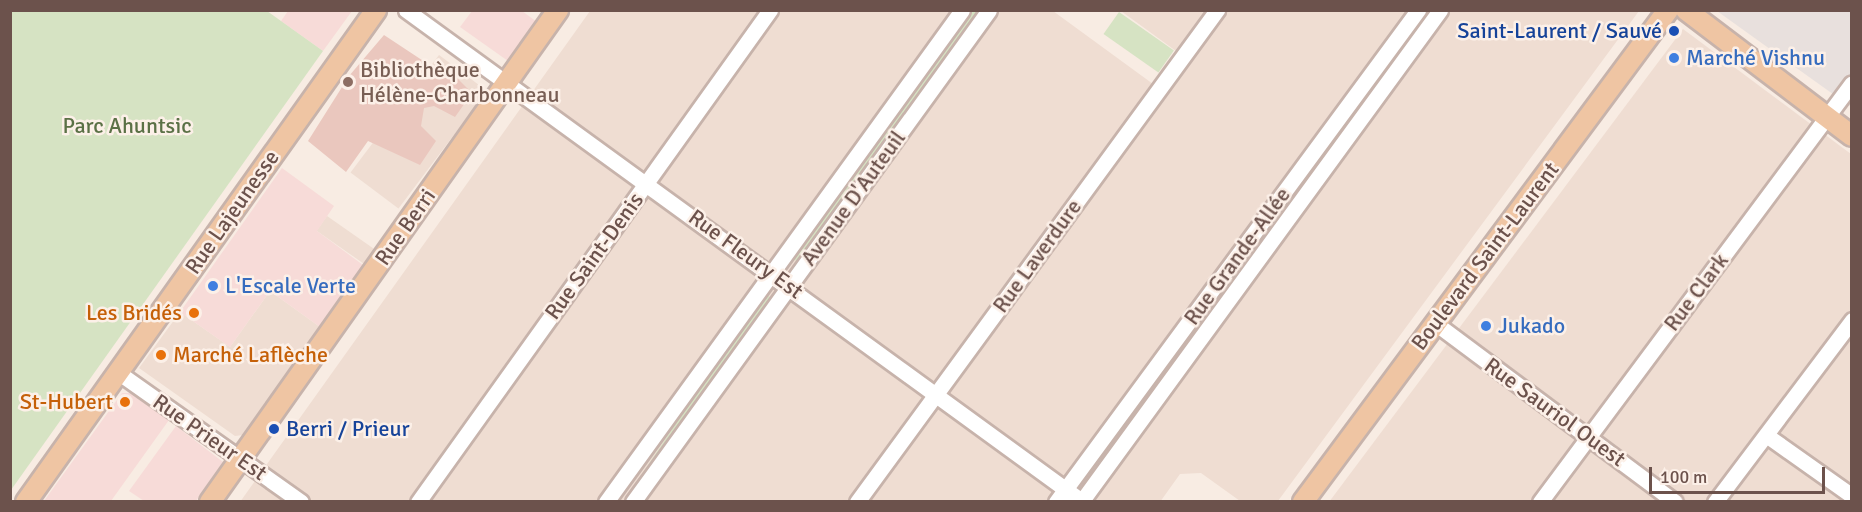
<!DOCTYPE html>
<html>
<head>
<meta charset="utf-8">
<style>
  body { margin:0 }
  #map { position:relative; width:1862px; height:512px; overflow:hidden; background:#f8ece3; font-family:Signika,sans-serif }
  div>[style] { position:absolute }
  .residential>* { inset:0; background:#efddd2; transform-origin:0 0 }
  .commercial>* { inset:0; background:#f7dbd8 }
  .industrial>* { inset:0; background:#e8e0dd }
  .green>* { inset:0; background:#d6e3c3; transform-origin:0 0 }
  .building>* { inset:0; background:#eac7be }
  .roads { filter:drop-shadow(2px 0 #c7b3ab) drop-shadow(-2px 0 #c7b3ab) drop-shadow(0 2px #c7b3ab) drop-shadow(0 -2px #c7b3ab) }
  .minor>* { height:15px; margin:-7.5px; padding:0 7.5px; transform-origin:7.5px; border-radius:7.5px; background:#fff }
  .major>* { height:20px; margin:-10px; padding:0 10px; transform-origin:10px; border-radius:10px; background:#efc5a3 }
  .dots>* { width:16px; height:16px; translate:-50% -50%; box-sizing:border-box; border:3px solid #fcf0e8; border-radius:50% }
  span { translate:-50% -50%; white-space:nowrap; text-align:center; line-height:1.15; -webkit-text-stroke:5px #fcf0e8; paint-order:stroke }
  .transit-label { font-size:22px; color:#164399 }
  .right { translate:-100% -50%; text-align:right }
  .left { translate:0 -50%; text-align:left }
  .shop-label { font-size:22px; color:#366cbe }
  .education-label { font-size:22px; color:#785e54 }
  .park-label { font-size:22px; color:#5b7146 }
  .street-label { font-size:22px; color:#6c524c }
  .food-label { font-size:22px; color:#c56008 }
  .frame { position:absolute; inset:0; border:12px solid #6c524c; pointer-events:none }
  .scale { position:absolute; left:1649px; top:467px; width:176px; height:27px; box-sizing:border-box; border:3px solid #6c524c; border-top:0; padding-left:8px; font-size:18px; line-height:21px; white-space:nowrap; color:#6c524c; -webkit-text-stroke:4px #fcf0e8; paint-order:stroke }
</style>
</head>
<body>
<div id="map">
  <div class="residential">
    <div style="clip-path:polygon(590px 11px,1053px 11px,1153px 84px,1176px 51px,1121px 11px,1639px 11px,1278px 501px,1240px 501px,1201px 473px,1180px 474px,1160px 502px,240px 502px)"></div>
    <div style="clip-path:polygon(1683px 29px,1851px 154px,1851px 501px,1329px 502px)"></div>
    <div style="left:439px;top:55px;width:60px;height:147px;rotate:37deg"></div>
    <div style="left:327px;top:216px;width:58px;height:18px;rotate:35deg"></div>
    <div style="clip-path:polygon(270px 291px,320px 327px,243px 435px,235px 436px,139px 368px,180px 312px,230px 347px)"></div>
  </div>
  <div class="commercial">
    <div style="clip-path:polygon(288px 11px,352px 11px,323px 51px,281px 21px)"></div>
    <div style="clip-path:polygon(472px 11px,522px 11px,537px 22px,508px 61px,460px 27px)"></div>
    <div style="clip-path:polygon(282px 168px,334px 206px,317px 231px,363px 265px,320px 327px,270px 291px,230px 347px,180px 312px)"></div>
    <div style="clip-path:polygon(122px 393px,130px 393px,169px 420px,111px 501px,44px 501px)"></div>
    <div style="clip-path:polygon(176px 426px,223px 462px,196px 501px,144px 501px,129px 491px)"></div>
  </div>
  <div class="industrial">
    <div style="clip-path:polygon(1717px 11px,1851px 11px,1851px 107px)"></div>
  </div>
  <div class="green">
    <div style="clip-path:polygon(11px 10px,267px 11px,323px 51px,11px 490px)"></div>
    <div style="clip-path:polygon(969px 11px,983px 11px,799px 261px,794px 260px,791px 256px)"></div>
    <div style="clip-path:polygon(1424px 11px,1434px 11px,1303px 184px,1301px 179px)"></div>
    <div style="left:1119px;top:12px;width:67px;height:27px;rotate:35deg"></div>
    <div style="clip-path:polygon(1288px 199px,1292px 201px,1089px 481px,1082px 476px)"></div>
    <div style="left:764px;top:293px;width:11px;height:258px;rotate:34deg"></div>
  </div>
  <div class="building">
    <div style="clip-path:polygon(384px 35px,437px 70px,443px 64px,472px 93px,455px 117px,434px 106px,424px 108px,421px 126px,436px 141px,420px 165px,368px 141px,346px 172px,308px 141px,349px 76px)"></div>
  </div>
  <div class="roads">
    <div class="minor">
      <div style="left:406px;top:10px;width:837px;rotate:36.01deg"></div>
      <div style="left:1435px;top:323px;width:299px;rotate:36.7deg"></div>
      <div style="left:119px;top:373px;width:223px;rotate:35.3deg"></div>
      <div style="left:1766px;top:435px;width:105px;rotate:35.3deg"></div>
      <div style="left:418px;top:502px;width:605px;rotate:-54.42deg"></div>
      <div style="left:606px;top:502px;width:607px;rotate:-54.11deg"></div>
      <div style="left:633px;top:502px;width:607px;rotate:-54.11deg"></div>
      <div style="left:857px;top:502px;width:610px;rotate:-53.81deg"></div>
      <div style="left:1056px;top:502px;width:611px;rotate:-53.66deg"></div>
      <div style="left:1081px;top:502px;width:609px;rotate:-53.88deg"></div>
      <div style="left:1540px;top:502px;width:522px;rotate:-53.33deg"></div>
      <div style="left:1715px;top:502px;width:228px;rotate:-53deg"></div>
    </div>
    <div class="major">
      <div style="left:1686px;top:10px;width:208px;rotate:37.2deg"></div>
      <div style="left:26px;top:502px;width:604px;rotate:-54.57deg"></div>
      <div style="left:210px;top:502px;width:603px;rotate:-54.73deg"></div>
      <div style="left:1303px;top:502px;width:613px;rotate:-53.43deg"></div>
    </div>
  </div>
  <div class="dots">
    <div style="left:1674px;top:31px;background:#1a4fb4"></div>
    <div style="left:1674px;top:58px;background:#3f7fe0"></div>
    <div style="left:348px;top:82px;background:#8d6e63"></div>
    <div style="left:213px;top:286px;background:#3f7fe0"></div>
    <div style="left:194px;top:313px;background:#e8710a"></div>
    <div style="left:1486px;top:326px;background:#3f7fe0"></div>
    <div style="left:161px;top:355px;background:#e8710a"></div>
    <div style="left:125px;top:402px;background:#e8710a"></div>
    <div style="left:274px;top:429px;background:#1a4fb4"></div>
  </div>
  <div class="transit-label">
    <span class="right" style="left:1662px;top:31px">Saint-Laurent / Sauvé</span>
    <span class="left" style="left:286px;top:429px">Berri / Prieur</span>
  </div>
  <div class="shop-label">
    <span class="left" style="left:1686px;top:58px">Marché Vishnu</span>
    <span class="left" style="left:225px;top:286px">L'Escale Verte</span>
    <span class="left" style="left:1498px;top:326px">Jukado</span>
  </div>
  <div class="education-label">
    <span class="left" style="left:360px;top:82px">Bibliothèque<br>Hélène-Charbonneau</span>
  </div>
  <div class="park-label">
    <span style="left:127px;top:126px">Parc Ahuntsic</span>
  </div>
  <div class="street-label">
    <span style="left:853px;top:198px;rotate:-54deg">Avenue D'Auteuil</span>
    <span style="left:232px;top:212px;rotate:-55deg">Rue Lajeunesse</span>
    <span style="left:405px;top:227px;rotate:-55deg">Rue Berri</span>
    <span style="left:746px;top:254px;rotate:36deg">Rue Fleury Est</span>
    <span style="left:594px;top:256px;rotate:-54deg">Rue Saint-Denis</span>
    <span style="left:1037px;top:256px;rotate:-54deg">Rue Laverdure</span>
    <span style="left:1237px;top:256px;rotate:-54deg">Rue Grande-Allée</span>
    <span style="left:1485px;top:256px;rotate:-53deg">Boulevard Saint-Laurent</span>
    <span style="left:1696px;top:292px;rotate:-53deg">Rue Clark</span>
    <span style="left:1555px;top:412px;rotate:36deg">Rue Sauriol Ouest</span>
    <span style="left:210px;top:437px;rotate:35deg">Rue Prieur Est</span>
  </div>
  <div class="food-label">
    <span class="right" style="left:182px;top:313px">Les Bridés</span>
    <span class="left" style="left:173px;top:355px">Marché Laflèche</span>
    <span class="right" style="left:113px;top:402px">St-Hubert</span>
  </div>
  <div class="frame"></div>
  <div class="scale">100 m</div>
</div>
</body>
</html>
